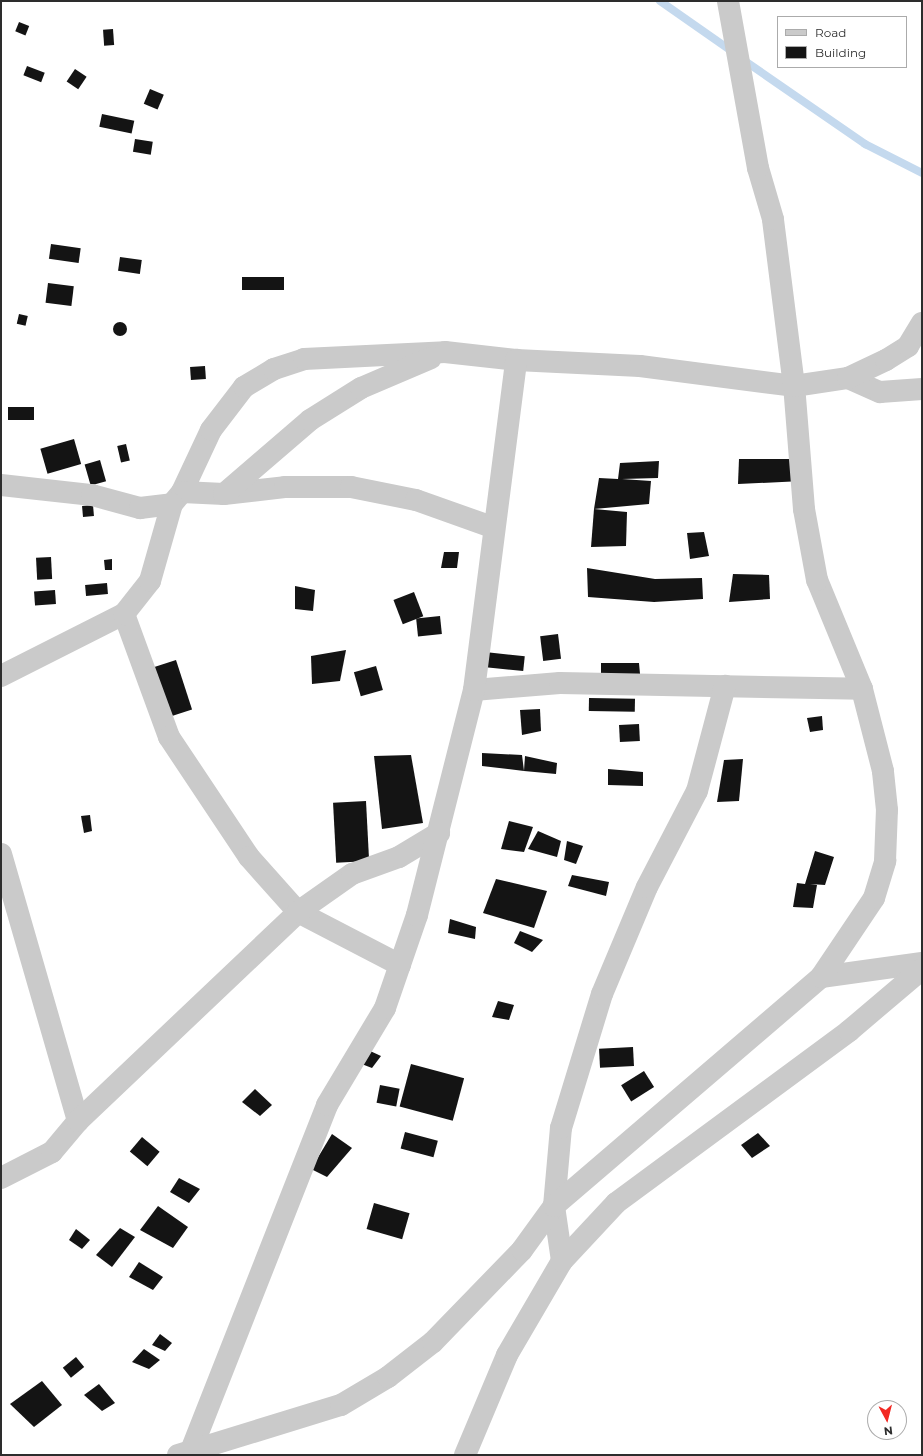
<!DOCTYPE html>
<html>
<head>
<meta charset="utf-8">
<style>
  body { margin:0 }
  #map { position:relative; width:923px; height:1456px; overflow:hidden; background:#fff; font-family:Montserrat,sans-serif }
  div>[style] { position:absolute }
  .stream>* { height:8px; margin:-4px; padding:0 4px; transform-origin:4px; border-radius:4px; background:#c4d9ee }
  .building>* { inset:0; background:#141414; transform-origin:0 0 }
  .round { border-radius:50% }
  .minor>* { height:22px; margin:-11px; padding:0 11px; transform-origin:11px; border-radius:11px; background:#cacaca }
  span { translate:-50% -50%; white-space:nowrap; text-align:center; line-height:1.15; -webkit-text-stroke:4px #fff; paint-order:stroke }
  .frame { position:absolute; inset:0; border:2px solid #2d2d2d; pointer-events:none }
  .legend { position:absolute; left:777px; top:16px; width:130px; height:52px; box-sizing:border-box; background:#fff; border:1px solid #ababab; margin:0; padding:5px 7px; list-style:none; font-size:12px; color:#2d2d2d }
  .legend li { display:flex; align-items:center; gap:8px; height:20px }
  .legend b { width:20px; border:1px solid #ababab }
  .north { position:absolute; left:867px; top:1400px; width:40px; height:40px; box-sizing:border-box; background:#fff; border:1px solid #ababab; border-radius:50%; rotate:173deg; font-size:11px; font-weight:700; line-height:16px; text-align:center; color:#2d2d2d }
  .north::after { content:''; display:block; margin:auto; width:14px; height:18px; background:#f22822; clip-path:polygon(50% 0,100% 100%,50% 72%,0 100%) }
</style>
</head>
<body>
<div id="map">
  <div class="stream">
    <div style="left:660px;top:1px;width:89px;rotate:34.9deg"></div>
    <div style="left:742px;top:59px;width:150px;rotate:34.6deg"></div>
    <div style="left:865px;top:144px;width:64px;rotate:27deg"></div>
  </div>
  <div class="building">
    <div style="left:19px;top:22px;width:11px;height:10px;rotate:22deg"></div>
    <div style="left:113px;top:29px;width:16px;height:10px;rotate:86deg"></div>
    <div style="left:27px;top:66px;width:19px;height:10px;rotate:21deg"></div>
    <div style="left:75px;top:69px;width:14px;height:15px;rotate:34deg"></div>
    <div style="left:150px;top:89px;width:15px;height:16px;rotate:23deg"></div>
    <div style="left:102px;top:114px;width:33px;height:13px;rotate:12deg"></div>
    <div style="left:135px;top:139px;width:18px;height:13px;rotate:9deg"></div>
    <div style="left:51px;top:244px;width:30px;height:15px;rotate:8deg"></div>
    <div style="left:120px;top:257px;width:22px;height:14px;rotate:8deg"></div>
    <div style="left:284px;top:277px;width:13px;height:42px;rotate:90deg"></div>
    <div style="left:48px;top:283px;width:26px;height:20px;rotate:7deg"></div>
    <div style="left:19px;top:314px;width:9px;height:10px;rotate:13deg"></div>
    <div class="round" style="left:113px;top:322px;width:14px;height:14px"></div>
    <div style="left:205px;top:366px;width:13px;height:15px;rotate:86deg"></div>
    <div style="left:8px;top:407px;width:26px;height:13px"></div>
    <div style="left:74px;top:439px;width:26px;height:35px;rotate:74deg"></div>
    <div style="left:126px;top:444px;width:17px;height:9px;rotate:77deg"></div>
    <div style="clip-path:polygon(739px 459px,801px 459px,802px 481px,738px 484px)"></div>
    <div style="left:100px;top:460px;width:22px;height:16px;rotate:74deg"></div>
    <div style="clip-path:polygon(659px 461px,658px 478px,622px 479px,651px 481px,649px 504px,594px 509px,599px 478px,618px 479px,620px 463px)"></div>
    <div style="left:93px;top:505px;width:11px;height:11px;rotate:85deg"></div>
    <div style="clip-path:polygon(594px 509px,627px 512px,626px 546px,591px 547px)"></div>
    <div style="clip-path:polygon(704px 532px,709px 556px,690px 559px,687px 533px)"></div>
    <div style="clip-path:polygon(444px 552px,459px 552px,457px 568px,441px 568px)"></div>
    <div style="left:51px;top:557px;width:22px;height:15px;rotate:87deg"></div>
    <div style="clip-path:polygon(112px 559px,112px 570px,105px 570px,104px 560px)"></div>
    <div style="clip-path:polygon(587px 568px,655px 579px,702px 578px,703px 599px,654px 602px,588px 597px)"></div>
    <div style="clip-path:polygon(733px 574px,769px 575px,770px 599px,729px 602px)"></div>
    <div style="left:107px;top:583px;width:11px;height:22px;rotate:85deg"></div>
    <div style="clip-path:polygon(295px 586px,315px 590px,313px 611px,295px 609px)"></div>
    <div style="left:55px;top:590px;width:14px;height:21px;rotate:86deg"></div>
    <div style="left:414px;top:592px;width:26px;height:22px;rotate:69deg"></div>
    <div style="left:440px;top:616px;width:18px;height:24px;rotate:84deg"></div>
    <div style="left:558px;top:634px;width:25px;height:18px;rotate:83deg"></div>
    <div style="clip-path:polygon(346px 650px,340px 681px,312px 684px,311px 656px)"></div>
    <div style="left:485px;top:652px;width:40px;height:15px;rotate:6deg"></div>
    <div style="left:176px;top:660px;width:52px;height:26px;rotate:72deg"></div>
    <div style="clip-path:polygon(601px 663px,639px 663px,640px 674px,601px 676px)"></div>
    <div style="left:376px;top:666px;width:25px;height:23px;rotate:74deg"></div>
    <div style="left:589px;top:698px;width:46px;height:13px;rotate:1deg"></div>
    <div style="clip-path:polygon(540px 709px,541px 731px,522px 735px,520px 710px)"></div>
    <div style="clip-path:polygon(822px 716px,823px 730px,810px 732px,807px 718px)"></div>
    <div style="left:639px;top:724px;width:17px;height:20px;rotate:87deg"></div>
    <div style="clip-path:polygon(482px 753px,522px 755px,524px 771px,482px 766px)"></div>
    <div style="clip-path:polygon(411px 755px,423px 823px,382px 829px,374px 756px)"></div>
    <div style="clip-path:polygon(525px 756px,557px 763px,556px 774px,524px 771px)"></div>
    <div style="clip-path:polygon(743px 759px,739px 801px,717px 802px,724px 760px)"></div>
    <div style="clip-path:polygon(608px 769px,643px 772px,643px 786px,608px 785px)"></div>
    <div style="left:366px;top:801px;width:60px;height:33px;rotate:87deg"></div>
    <div style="clip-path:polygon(90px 815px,92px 831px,84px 833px,81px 816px)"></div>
    <div style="clip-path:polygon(509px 821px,533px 827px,524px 852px,501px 849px)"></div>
    <div style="clip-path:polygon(538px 831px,561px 841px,557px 857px,528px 849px)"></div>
    <div style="clip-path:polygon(567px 841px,583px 846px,576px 864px,564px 860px)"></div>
    <div style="clip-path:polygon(815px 851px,834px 857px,825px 885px,810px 884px,817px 885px,813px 908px,793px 907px,797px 883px,805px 884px)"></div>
    <div style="clip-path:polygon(572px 875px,609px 882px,606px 896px,568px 886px)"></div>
    <div style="clip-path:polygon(496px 879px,547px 891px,534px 928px,483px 913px)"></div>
    <div style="clip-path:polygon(450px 919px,476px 927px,475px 939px,448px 933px)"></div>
    <div style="clip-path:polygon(520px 931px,543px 940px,532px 952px,514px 943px)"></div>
    <div style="clip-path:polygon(498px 1001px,514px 1005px,509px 1020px,492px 1017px)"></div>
    <div style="left:633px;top:1047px;width:19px;height:34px;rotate:87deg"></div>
    <div style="clip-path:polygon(368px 1050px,381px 1056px,372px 1068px,359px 1063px)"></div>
    <div style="left:411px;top:1064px;width:55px;height:44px;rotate:15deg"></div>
    <div style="left:644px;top:1071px;width:19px;height:27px;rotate:58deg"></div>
    <div style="left:380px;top:1085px;width:20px;height:18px;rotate:11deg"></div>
    <div style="clip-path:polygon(255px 1089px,272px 1105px,260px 1116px,242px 1102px)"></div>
    <div style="left:405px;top:1132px;width:34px;height:17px;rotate:15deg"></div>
    <div style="clip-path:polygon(758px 1133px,770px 1146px,752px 1158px,741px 1145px)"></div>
    <div style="clip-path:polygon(332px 1134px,352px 1148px,327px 1177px,311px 1169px)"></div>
    <div style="left:142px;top:1137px;width:23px;height:19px;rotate:40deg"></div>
    <div style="clip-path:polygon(179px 1178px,200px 1189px,189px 1203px,170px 1192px)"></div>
    <div style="left:374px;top:1203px;width:37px;height:27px;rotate:16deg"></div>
    <div style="clip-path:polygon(158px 1206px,188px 1227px,173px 1248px,140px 1230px)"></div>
    <div style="clip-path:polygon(120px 1228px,135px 1237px,112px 1267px,96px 1255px)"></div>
    <div style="clip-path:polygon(76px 1229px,90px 1240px,82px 1249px,69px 1240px)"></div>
    <div style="clip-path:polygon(139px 1262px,163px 1277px,153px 1290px,129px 1277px)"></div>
    <div style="clip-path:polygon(160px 1334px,172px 1343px,165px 1351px,152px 1345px)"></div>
    <div style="clip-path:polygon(144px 1349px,160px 1360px,149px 1369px,132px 1362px)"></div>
    <div style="left:76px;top:1357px;width:13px;height:17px;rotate:51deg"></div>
    <div style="clip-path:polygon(42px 1381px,62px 1405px,34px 1427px,10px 1404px)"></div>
    <div style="clip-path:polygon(99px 1384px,115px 1403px,102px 1411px,84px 1395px)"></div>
  </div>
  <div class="minor">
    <div style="left:848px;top:378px;width:35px;rotate:24deg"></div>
    <div style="left:880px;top:392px;width:42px;rotate:-4.1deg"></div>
    <div style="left:1px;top:485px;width:92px;rotate:6.3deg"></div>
    <div style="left:92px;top:495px;width:50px;rotate:15.2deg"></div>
    <div style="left:140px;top:508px;width:32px;rotate:-7deg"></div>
    <div style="left:172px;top:504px;width:16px;rotate:-50deg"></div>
    <div style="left:182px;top:492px;width:68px;rotate:-64.9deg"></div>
    <div style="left:211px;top:430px;width:54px;rotate:-52.5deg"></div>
    <div style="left:244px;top:387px;width:35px;rotate:-31deg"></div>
    <div style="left:274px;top:369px;width:32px;rotate:-18deg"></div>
    <div style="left:304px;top:359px;width:141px;rotate:-2.8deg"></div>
    <div style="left:445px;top:352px;width:71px;rotate:6.4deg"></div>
    <div style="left:516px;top:360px;width:124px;rotate:2.8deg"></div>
    <div style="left:640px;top:366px;width:155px;rotate:7.4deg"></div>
    <div style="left:794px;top:386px;width:55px;rotate:-8.4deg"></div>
    <div style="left:848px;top:378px;width:42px;rotate:-25.3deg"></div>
    <div style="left:886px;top:360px;width:26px;rotate:-32deg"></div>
    <div style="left:908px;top:346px;width:27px;rotate:-59deg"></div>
    <div style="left:182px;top:492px;width:42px;rotate:2.7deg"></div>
    <div style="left:224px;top:494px;width:61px;rotate:-6.5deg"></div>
    <div style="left:285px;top:487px;width:66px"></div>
    <div style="left:351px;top:487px;width:66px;rotate:11.3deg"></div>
    <div style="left:416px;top:500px;width:81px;rotate:19.6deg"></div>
    <div style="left:224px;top:494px;width:113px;rotate:-40.7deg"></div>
    <div style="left:310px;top:420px;width:60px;rotate:-32.1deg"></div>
    <div style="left:361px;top:388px;width:76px;rotate:-23.2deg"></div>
    <div style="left:124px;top:614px;width:131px;rotate:69.9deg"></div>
    <div style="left:169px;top:737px;width:144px;rotate:56.3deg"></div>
    <div style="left:249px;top:857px;width:74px;rotate:48.3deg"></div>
    <div style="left:298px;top:912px;width:115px;rotate:27.5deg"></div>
    <div style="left:1px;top:676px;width:138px;rotate:-26.8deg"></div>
    <div style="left:124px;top:614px;width:42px;rotate:-51.8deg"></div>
    <div style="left:150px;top:581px;width:80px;rotate:-74.1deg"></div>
    <div style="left:474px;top:690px;width:86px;rotate:-4.7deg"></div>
    <div style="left:560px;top:683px;width:302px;rotate:1.1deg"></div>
    <div style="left:1px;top:854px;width:278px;rotate:73.9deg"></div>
    <div style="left:821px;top:977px;width:102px;rotate:-7.9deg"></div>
    <div style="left:1px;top:1178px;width:57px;rotate:-27deg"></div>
    <div style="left:52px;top:1152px;width:40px;rotate:-50deg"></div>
    <div style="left:78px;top:1121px;width:303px;rotate:-43.5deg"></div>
    <div style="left:298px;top:912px;width:66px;rotate:-35.1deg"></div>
    <div style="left:352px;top:874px;width:50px;rotate:-19.9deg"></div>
    <div style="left:399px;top:857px;width:47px;rotate:-31deg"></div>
    <div style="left:562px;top:1261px;width:56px;rotate:-98.3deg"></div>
    <div style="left:554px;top:1206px;width:78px;rotate:-84.9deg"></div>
    <div style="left:561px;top:1128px;width:140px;rotate:-73deg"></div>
    <div style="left:602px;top:994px;width:116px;rotate:-67.2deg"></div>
    <div style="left:647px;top:887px;width:108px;rotate:-62.5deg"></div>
    <div style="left:697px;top:791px;width:109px;rotate:-75.1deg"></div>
    <div style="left:192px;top:1448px;width:369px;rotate:-68.5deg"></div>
    <div style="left:327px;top:1105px;width:113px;rotate:-59.1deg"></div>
    <div style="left:385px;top:1008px;width:98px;rotate:-71deg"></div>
    <div style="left:417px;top:915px;width:232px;rotate:-75.8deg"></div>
    <div style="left:474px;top:690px;width:333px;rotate:-82.7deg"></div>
    <div style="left:178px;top:1455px;width:170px;rotate:-17.1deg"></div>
    <div style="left:341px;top:1405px;width:55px;rotate:-30.8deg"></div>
    <div style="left:388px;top:1377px;width:57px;rotate:-37.9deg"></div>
    <div style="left:433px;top:1342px;width:128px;rotate:-45.9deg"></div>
    <div style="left:522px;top:1250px;width:54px;rotate:-54deg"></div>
    <div style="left:554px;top:1206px;width:352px;rotate:-40.6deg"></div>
    <div style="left:821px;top:977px;width:95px;rotate:-56.1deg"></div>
    <div style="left:874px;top:898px;width:39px;rotate:-73deg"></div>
    <div style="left:885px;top:861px;width:51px;rotate:-87.8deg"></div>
    <div style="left:887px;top:810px;width:39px;rotate:-96deg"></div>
    <div style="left:883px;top:771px;width:85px;rotate:-104.4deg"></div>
    <div style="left:862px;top:689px;width:118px;rotate:-112.4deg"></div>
    <div style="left:817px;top:580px;width:72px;rotate:-100.4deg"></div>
    <div style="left:804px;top:509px;width:123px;rotate:-94.6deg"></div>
    <div style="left:794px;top:386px;width:168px;rotate:-97.2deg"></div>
    <div style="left:773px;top:219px;width:53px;rotate:-106.4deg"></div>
    <div style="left:758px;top:168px;width:170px;rotate:-100.2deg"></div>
    <div style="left:465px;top:1455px;width:108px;rotate:-67.2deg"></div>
    <div style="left:507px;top:1355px;width:109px;rotate:-59.7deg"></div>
    <div style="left:562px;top:1261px;width:79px;rotate:-47deg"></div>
    <div style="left:616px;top:1203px;width:290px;rotate:-36.4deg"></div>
    <div style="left:849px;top:1031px;width:96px;rotate:-40.3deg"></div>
  </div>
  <div class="frame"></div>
  <ul class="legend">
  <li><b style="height:5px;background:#cacaca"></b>Road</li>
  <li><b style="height:11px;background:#141414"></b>Building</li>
  </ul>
  <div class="north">N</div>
</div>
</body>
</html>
